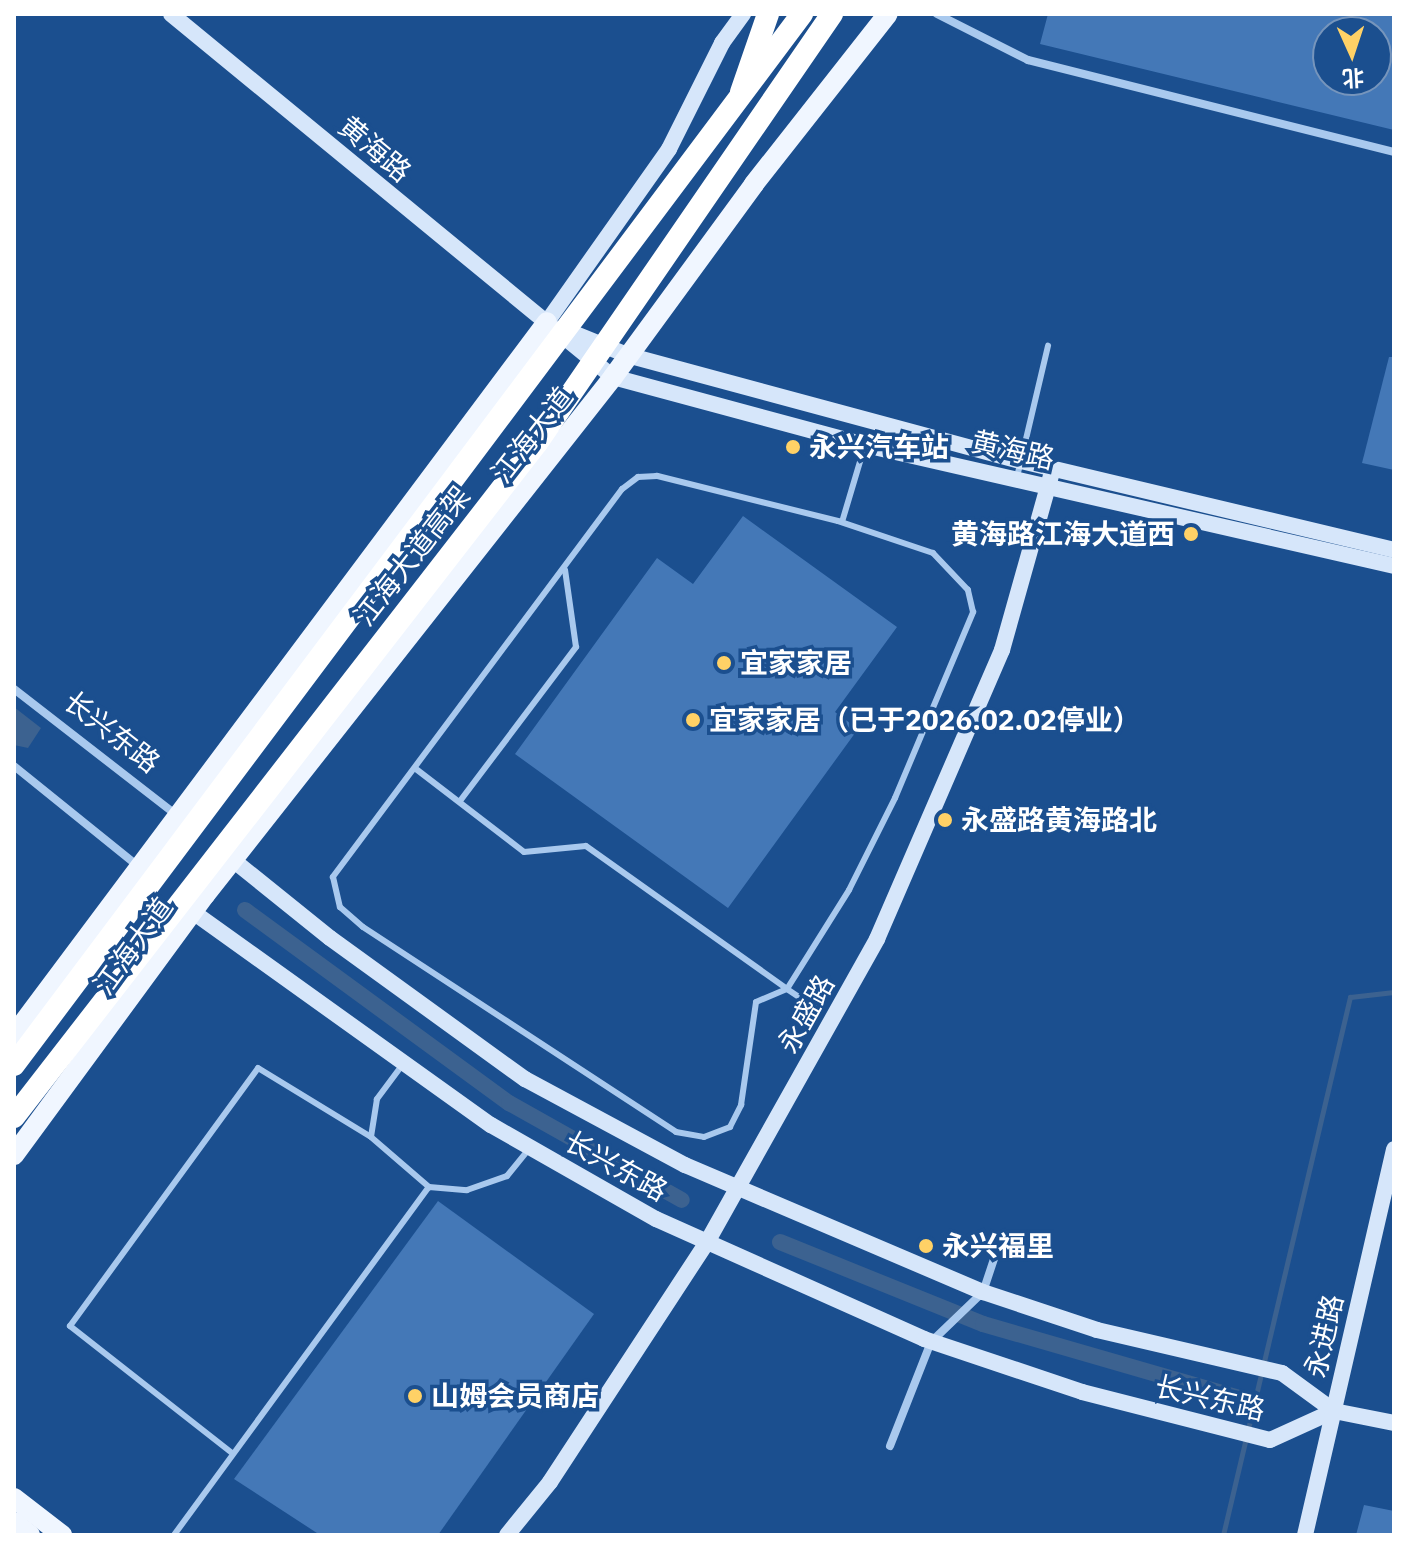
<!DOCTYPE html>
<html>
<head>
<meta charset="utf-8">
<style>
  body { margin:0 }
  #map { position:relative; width:1408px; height:1549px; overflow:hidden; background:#1b4f8f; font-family:"IBM Plex Sans","Noto Sans SC",sans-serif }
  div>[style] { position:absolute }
  .water>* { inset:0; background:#3c6290 }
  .stream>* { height:5px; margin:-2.5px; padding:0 2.5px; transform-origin:2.5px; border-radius:2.5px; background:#3c6290 }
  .canal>* { height:16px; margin:-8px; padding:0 8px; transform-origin:8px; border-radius:8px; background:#3c6290 }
  .building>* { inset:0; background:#4478b7 }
  .lane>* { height:6px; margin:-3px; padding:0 3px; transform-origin:3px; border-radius:3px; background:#a9c9ee }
  .street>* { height:8px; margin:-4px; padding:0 4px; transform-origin:4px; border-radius:4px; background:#a9c9ee }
  .secondary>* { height:16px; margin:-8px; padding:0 8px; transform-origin:8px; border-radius:8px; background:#d6e6fa }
  .primary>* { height:20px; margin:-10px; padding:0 10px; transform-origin:10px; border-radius:10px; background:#f0f6ff }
  .highway>* { height:22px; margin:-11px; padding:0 11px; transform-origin:11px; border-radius:11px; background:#fff }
  .highway-bridge>* { height:22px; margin:-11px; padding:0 11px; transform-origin:11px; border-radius:11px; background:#fff }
  .dots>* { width:22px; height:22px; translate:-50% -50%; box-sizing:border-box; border:4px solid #1b4f8f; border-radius:50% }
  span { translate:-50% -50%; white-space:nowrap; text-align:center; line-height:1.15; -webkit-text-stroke:7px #1b4f8f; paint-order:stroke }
  .street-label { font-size:28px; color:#fff }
  .poi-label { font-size:28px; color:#fff; font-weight:700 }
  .left { translate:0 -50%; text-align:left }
  .right { translate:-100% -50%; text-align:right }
  .frame { position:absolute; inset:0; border:16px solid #fff; pointer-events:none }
  .north { position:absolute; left:1312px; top:16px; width:80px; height:80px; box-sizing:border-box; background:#1b4f8f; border:2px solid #7695bc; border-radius:50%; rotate:177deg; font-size:22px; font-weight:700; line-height:32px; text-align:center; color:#fff }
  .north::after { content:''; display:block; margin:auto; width:28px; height:36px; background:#ffd166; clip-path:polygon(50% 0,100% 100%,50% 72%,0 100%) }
</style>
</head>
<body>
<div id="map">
  <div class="water">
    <div style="clip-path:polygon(14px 707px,41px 728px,28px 748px,14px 745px)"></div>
  </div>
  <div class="stream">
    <div style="left:1223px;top:1535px;width:553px;rotate:-76.72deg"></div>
    <div style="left:1350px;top:997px;width:44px;rotate:-6.5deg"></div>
  </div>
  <div class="canal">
    <div style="left:245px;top:910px;width:327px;rotate:36.2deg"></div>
    <div style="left:509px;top:1103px;width:198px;rotate:29.3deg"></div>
    <div style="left:780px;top:1242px;width:219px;rotate:22deg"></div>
    <div style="left:983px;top:1324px;width:282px;rotate:16.1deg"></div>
  </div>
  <div class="building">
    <div style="clip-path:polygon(evenodd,1048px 14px,1394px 14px,1394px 130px,1040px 44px,1048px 14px,1328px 32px,1376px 32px,1376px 80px,1328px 80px,1328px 32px)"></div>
    <div style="clip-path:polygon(1389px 357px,1394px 357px,1394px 470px,1362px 463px)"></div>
    <div style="clip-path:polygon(743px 516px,897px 627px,835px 712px,858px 729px,728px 908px,515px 754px,657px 558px,693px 584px)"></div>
    <div style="clip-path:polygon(438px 1201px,594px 1314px,438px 1535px,320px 1535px,234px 1479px)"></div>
    <div style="clip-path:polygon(1364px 1505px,1394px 1511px,1394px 1535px,1356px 1535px)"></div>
  </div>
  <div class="lane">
    <div style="left:1017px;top:477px;width:135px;rotate:-76.7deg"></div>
    <div style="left:842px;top:522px;width:80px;rotate:-73.4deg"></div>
    <div style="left:416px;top:769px;width:136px;rotate:37.5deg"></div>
    <div style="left:524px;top:852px;width:62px;rotate:-5.5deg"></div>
    <div style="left:586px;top:846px;width:247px;rotate:35.4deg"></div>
    <div style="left:787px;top:989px;width:117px;rotate:-57.9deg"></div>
    <div style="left:849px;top:890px;width:103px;rotate:-63.4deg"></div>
    <div style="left:895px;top:798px;width:202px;rotate:-67.2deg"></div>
    <div style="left:973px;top:612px;width:23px;rotate:-103deg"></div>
    <div style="left:968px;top:590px;width:51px;rotate:-133.4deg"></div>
    <div style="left:933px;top:553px;width:100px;rotate:-161.4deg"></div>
    <div style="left:838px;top:521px;width:187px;rotate:-166deg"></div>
    <div style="left:657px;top:476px;width:19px;rotate:177deg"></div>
    <div style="left:638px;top:477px;width:20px;rotate:143deg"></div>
    <div style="left:622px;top:489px;width:484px;rotate:126.7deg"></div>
    <div style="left:333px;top:877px;width:31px;rotate:77deg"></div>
    <div style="left:340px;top:907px;width:30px;rotate:41deg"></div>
    <div style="left:363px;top:927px;width:374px;rotate:33.2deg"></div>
    <div style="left:676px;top:1132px;width:28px;rotate:10deg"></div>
    <div style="left:704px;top:1137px;width:28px;rotate:-21deg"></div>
    <div style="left:730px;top:1127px;width:25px;rotate:-63deg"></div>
    <div style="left:741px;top:1105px;width:104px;rotate:-81.7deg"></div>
    <div style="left:756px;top:1002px;width:34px;rotate:-23deg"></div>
    <div style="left:787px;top:989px;width:36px;rotate:34deg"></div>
    <div style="left:460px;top:801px;width:193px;rotate:-53deg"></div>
    <div style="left:576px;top:647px;width:78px;rotate:-98.1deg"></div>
    <div style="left:403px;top:1064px;width:44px;rotate:126.6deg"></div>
    <div style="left:377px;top:1099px;width:38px;rotate:99deg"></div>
    <div style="left:371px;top:1137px;width:77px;rotate:40.8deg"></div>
    <div style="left:429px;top:1187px;width:38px;rotate:5deg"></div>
    <div style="left:467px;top:1190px;width:42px;rotate:-19.3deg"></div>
    <div style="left:507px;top:1176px;width:36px;rotate:-51deg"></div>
    <div style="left:232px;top:1453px;width:206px;rotate:-141.9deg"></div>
    <div style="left:70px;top:1326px;width:319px;rotate:-53.9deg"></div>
    <div style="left:258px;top:1068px;width:132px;rotate:31.4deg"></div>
    <div style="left:174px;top:1535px;width:431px;rotate:-53.8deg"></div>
  </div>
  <div class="street">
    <div style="left:937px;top:14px;width:102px;rotate:26.8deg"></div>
    <div style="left:1028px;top:60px;width:377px;rotate:14.1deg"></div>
    <div style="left:14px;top:689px;width:207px;rotate:37.8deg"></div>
    <div style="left:14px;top:766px;width:159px;rotate:38.9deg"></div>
    <div style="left:890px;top:1446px;width:112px;rotate:-68.5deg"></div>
    <div style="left:931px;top:1342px;width:72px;rotate:-43.9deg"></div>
    <div style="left:983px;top:1292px;width:44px;rotate:-71.6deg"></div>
  </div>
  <div class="secondary">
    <div style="left:171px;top:14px;width:572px;rotate:39.4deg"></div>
    <div style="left:613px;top:377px;width:261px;rotate:15.1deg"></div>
    <div style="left:865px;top:445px;width:543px;rotate:12.88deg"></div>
    <div style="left:547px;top:322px;width:212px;rotate:-54.8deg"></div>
    <div style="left:669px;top:149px;width:119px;rotate:-63.4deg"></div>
    <div style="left:722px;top:43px;width:36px;rotate:-54deg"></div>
    <div style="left:563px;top:329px;width:69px;rotate:22.1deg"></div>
    <div style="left:627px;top:355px;width:408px;rotate:15.1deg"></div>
    <div style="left:1021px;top:461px;width:383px;rotate:13.4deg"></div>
    <div style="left:233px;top:860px;width:124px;rotate:38.8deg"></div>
    <div style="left:330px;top:938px;width:241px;rotate:35.9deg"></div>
    <div style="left:525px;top:1079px;width:182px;rotate:28.3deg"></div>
    <div style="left:685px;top:1165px;width:324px;rotate:23.1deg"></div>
    <div style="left:983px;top:1292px;width:120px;rotate:18.4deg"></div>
    <div style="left:1097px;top:1330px;width:190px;rotate:13.1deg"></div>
    <div style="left:1282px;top:1373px;width:64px;rotate:36.2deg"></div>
    <div style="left:1334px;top:1411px;width:61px;rotate:11.3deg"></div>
    <div style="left:193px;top:912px;width:366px;rotate:35.6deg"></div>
    <div style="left:491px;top:1125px;width:190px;rotate:29.7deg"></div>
    <div style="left:656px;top:1219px;width:294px;rotate:24.1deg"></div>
    <div style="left:924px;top:1339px;width:167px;rotate:18.5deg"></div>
    <div style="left:1082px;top:1392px;width:194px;rotate:14.3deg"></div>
    <div style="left:1270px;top:1440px;width:70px;rotate:-24.4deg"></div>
    <div style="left:507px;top:1535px;width:68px;rotate:-50.9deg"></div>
    <div style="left:550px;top:1482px;width:285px;rotate:-56.8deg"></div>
    <div style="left:706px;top:1244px;width:350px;rotate:-60.7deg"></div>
    <div style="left:877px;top:939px;width:315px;rotate:-66.6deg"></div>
    <div style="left:1002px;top:650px;width:188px;rotate:-74.3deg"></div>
    <div style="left:1305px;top:1535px;width:396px;rotate:-77deg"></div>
  </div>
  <div class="primary">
    <div style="left:14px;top:1035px;width:890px;rotate:-53.22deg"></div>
    <div style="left:14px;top:1155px;width:323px;rotate:-53.7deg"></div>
    <div style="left:205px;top:895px;width:659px;rotate:-51.77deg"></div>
    <div style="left:613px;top:377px;width:239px;rotate:-53.8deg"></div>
    <div style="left:754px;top:184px;width:216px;rotate:-51.8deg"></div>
    <div style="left:14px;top:1498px;width:61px;rotate:37.6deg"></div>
    <div style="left:14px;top:1522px;width:21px;rotate:39deg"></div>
  </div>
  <div class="highway">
    <div style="left:741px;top:92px;width:83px;rotate:-70.9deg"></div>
  </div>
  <div class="highway-bridge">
    <div style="left:14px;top:1065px;width:1314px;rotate:-53.14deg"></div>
    <div style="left:14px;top:1117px;width:853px;rotate:-52.19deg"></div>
    <div style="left:537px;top:443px;width:521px;rotate:-55.49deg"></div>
  </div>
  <div class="dots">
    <div style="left:793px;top:447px;background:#ffd166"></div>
    <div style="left:1191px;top:534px;background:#ffd166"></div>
    <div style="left:724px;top:663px;background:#ffd166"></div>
    <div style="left:693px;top:720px;background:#ffd166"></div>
    <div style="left:945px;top:820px;background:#ffd166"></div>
    <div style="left:926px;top:1246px;background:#ffd166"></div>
    <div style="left:415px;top:1396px;background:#ffd166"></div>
  </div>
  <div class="street-label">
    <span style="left:375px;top:149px;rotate:40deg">黄海路</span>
    <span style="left:532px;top:435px;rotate:-52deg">江海大道</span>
    <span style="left:1013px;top:450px;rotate:13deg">黄海路</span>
    <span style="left:412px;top:556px;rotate:-52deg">江海大道高架</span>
    <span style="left:112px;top:732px;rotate:38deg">长兴东路</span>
    <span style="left:133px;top:946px;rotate:-54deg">江海大道</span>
    <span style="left:806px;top:1014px;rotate:-61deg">永盛路</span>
    <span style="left:616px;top:1166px;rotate:29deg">长兴东路</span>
    <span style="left:1324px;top:1336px;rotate:-77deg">永进路</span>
    <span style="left:1210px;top:1398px;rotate:13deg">长兴东路</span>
  </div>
  <div class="poi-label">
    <span class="left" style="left:809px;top:447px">永兴汽车站</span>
    <span class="right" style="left:1175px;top:534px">黄海路江海大道西</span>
    <span class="left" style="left:740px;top:663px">宜家家居</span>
    <span class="left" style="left:709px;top:720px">宜家家居（已于2026.02.02停业）</span>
    <span class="left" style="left:961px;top:820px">永盛路黄海路北</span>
    <span class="left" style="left:942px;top:1246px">永兴福里</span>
    <span class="left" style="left:431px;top:1396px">山姆会员商店</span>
  </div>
  <div class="frame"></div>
  <div class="north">北</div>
</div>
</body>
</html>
